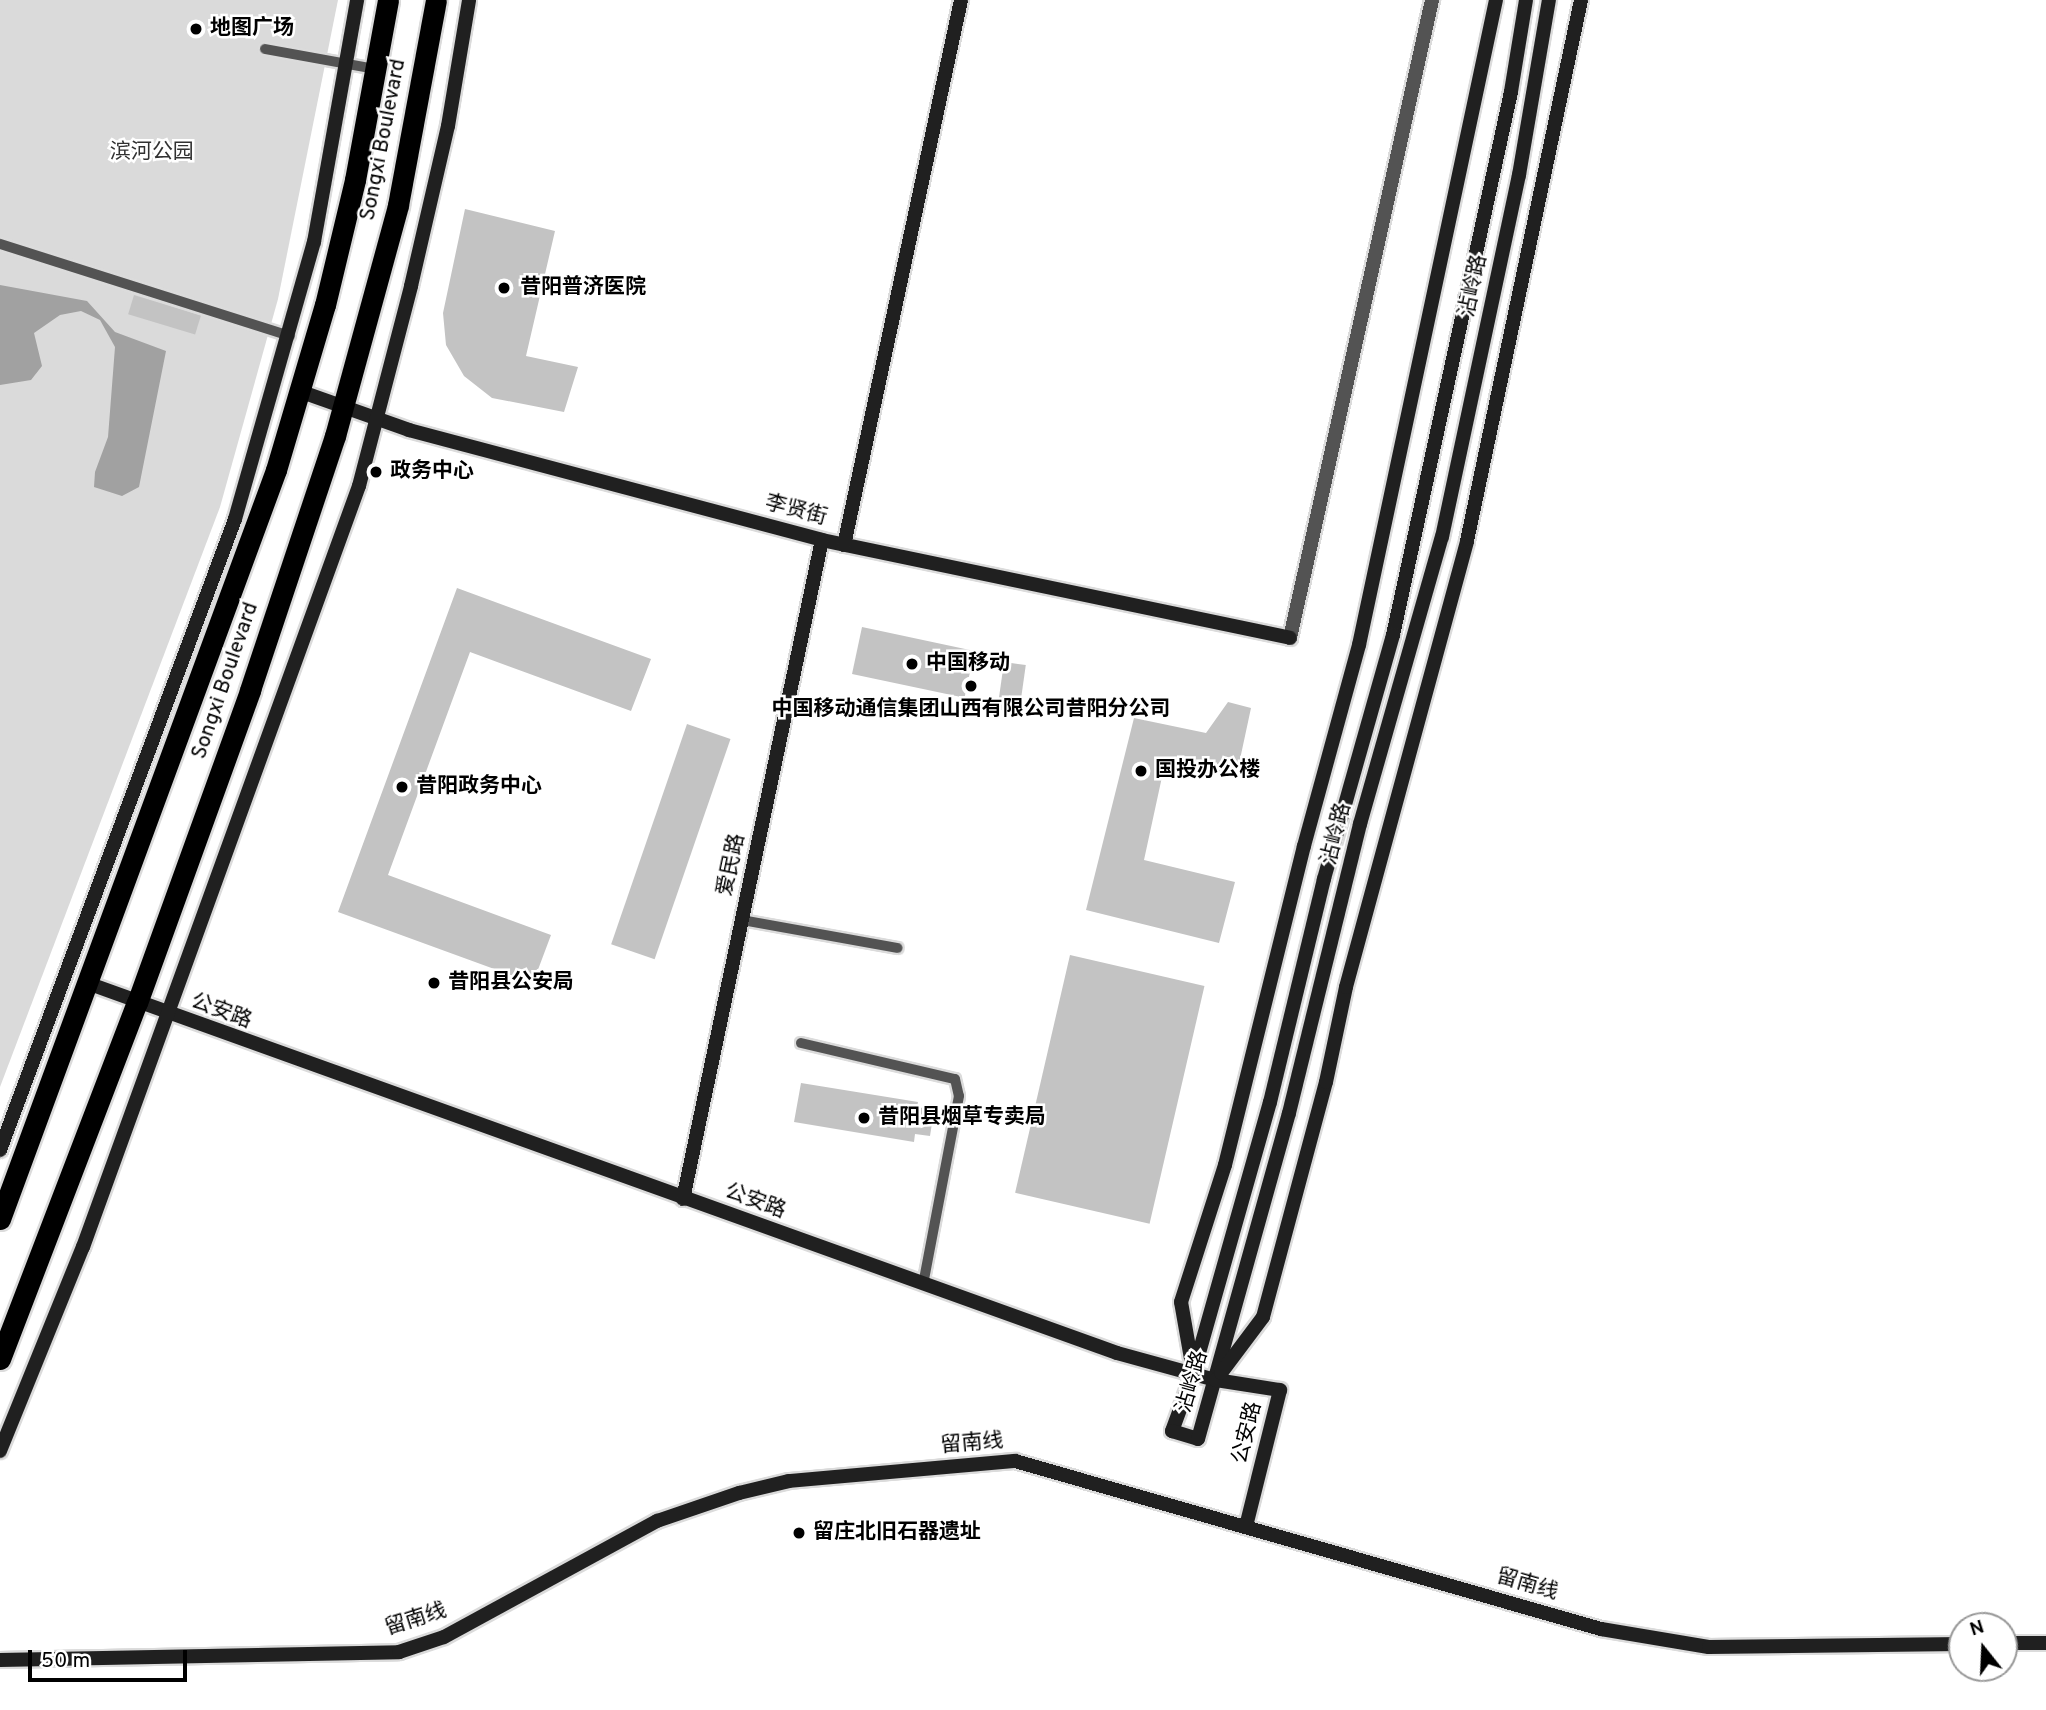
<!DOCTYPE html>
<html>
<head>
<meta charset="utf-8">
<style>
  body { margin:0 }
  #map { position:relative; width:2046px; height:1710px; overflow:hidden; background:#fff; font-family:Overpass,"Noto Sans SC",sans-serif }
  div>[style] { position:absolute }
  .green>* { inset:0; background:#dadada }
  .water>* { inset:0; background:#a1a1a1 }
  .building>* { inset:0; background:#c3c3c3; transform-origin:0 0 }
  .roads { filter:drop-shadow(2px 0 #dbdbdb) drop-shadow(-2px 0 #dbdbdb) drop-shadow(0 2px #dbdbdb) drop-shadow(0 -2px #dbdbdb) }
  .lane>* { height:10px; margin:-5px; padding:0 5px; transform-origin:5px; border-radius:5px; background:#535353 }
  .street>* { height:14px; margin:-7px; padding:0 7px; transform-origin:7px; border-radius:7px; background:#535353 }
  .secondary>* { height:14px; margin:-7px; padding:0 7px; transform-origin:7px; border-radius:7px; background:#202020 }
  .highway>* { height:21px; margin:-10.5px; padding:0 10.5px; transform-origin:10.5px; border-radius:10.5px; background:#000 }
  .dots>* { width:19px; height:19px; translate:-50% -50%; box-sizing:border-box; border:4px solid #fff; border-radius:50% }
  span { translate:-50% -50%; white-space:nowrap; text-align:center; line-height:1.15; -webkit-text-stroke:5px #fff; paint-order:stroke }
  .poi-label { font-size:21px; color:#000; font-weight:700 }
  .left { translate:0 -50%; text-align:left }
  .street-label { font-size:21px; color:#000 }
  .park-label { font-size:21px; color:#313131 }
  .north { position:absolute; left:1948px; top:1612px; width:70px; height:70px; box-sizing:border-box; background:#fff; border:2px solid #999; border-radius:50%; rotate:342deg; font-size:19px; font-weight:700; line-height:28px; text-align:center; color:#000 }
  .north::after { content:''; display:block; margin:auto; width:24px; height:32px; background:#000; clip-path:polygon(50% 0,100% 100%,50% 72%,0 100%) }
  .scale { position:absolute; left:28px; top:1650px; width:159px; height:32px; box-sizing:border-box; border:4px solid #000; border-top:0; padding-left:9px; font-size:21px; line-height:24px; white-space:nowrap; color:#000; -webkit-text-stroke:5px #fff; paint-order:stroke }
</style>
</head>
<body>
<div id="map">
  <div class="green">
    <div style="clip-path:polygon(0 0,338px 0,278px 299px,220px 507px,0 1087px)"></div>
  </div>
  <div class="water">
    <div style="clip-path:polygon(0 285px,87px 301px,115px 332px,166px 351px,139px 487px,122px 496px,94px 487px,95px 472px,108px 437px,115px 347px,100px 320px,81px 311px,60px 315px,34px 333px,42px 366px,31px 380px,0 385px)"></div>
  </div>
  <div class="building">
    <div style="clip-path:polygon(465px 209px,555px 231px,526px 356px,578px 367px,564px 412px,492px 398px,464px 376px,446px 345px,443px 313px)"></div>
    <div style="left:134px;top:295px;width:70px;height:20px;rotate:17deg"></div>
    <div style="clip-path:polygon(457px 588px,651px 659px,631px 711px,470px 652px,388px 875px,551px 935px,533px 983px,338px 912px)"></div>
    <div style="left:862px;top:627px;width:115px;height:48px;rotate:12deg"></div>
    <div style="left:1004px;top:662px;width:22px;height:48px;rotate:8deg"></div>
    <div style="clip-path:polygon(1228px 702px,1251px 708px,1236px 778px,1165px 763px,1144px 860px,1235px 882px,1219px 943px,1086px 910px,1134px 718px,1206px 733px)"></div>
    <div style="left:687px;top:724px;width:46px;height:233px;rotate:19deg"></div>
    <div style="left:1070px;top:955px;width:138px;height:244px;rotate:13deg"></div>
    <div style="clip-path:polygon(801px 1083px,918px 1102px,917px 1107px,934px 1110px,930px 1136px,915px 1134px,914px 1142px,794px 1122px)"></div>
  </div>
  <div class="roads">
    <div class="lane">
      <div style="left:265px;top:49px;width:112px;rotate:10.3deg"></div>
      <div style="left:0;top:244px;width:304px;rotate:17.6deg"></div>
      <div style="left:742px;top:920px;width:158px;rotate:10.2deg"></div>
      <div style="left:801px;top:1043px;width:158px;rotate:13.2deg"></div>
      <div style="left:955px;top:1079px;width:17px;rotate:77deg"></div>
      <div style="left:959px;top:1096px;width:191px;rotate:100.8deg"></div>
    </div>
    <div class="street">
      <div style="left:1290px;top:638px;width:654px;rotate:-77.45deg"></div>
    </div>
    <div class="secondary">
      <div style="left:1526px;top:0;width:93px;rotate:99.3deg"></div>
      <div style="left:1511px;top:92px;width:556px;rotate:102.26deg"></div>
      <div style="left:1393px;top:635px;width:254px;rotate:105.8deg"></div>
      <div style="left:1324px;top:879px;width:229px;rotate:103.6deg"></div>
      <div style="left:1270px;top:1102px;width:283px;rotate:105.8deg"></div>
      <div style="left:1193px;top:1374px;width:61px;rotate:110.2deg"></div>
      <div style="left:1172px;top:1431px;width:27px;rotate:17deg"></div>
      <div style="left:1198px;top:1439px;width:338px;rotate:-74.4deg"></div>
      <div style="left:1289px;top:1113px;width:298px;rotate:-76.2deg"></div>
      <div style="left:1360px;top:824px;width:298px;rotate:-74.1deg"></div>
      <div style="left:1442px;top:537px;width:370px;rotate:-78deg"></div>
      <div style="left:1519px;top:175px;width:178px;rotate:-80.3deg"></div>
      <div style="left:299px;top:391px;width:117px;rotate:19.5deg"></div>
      <div style="left:409px;top:430px;width:427px;rotate:14.9deg"></div>
      <div style="left:822px;top:540px;width:478px;rotate:11.8deg"></div>
      <div style="left:844px;top:545px;width:557px;rotate:-77.88deg"></div>
      <div style="left:90px;top:984px;width:1091px;rotate:19.76deg"></div>
      <div style="left:1117px;top:1353px;width:103px;rotate:15.3deg"></div>
      <div style="left:1216px;top:1380px;width:65px;rotate:8.9deg"></div>
      <div style="left:1280px;top:1390px;width:140px;rotate:104deg"></div>
      <div style="left:0;top:1150px;width:673px;rotate:-69.57deg"></div>
      <div style="left:235px;top:519px;width:288px;rotate:-74.1deg"></div>
      <div style="left:314px;top:242px;width:246px;rotate:-79.9deg"></div>
      <div style="left:683px;top:1199px;width:673px;rotate:-78.09deg"></div>
      <div style="left:1193px;top:1370px;width:69px;rotate:-100deg"></div>
      <div style="left:1181px;top:1302px;width:144px;rotate:-72.2deg"></div>
      <div style="left:1225px;top:1165px;width:329px;rotate:-76.1deg"></div>
      <div style="left:1304px;top:846px;width:208px;rotate:-74.7deg"></div>
      <div style="left:1359px;top:645px;width:659px;rotate:-78.01deg"></div>
      <div style="left:1221px;top:1373px;width:70px;rotate:-53.1deg"></div>
      <div style="left:1263px;top:1317px;width:243px;rotate:-75deg"></div>
      <div style="left:1326px;top:1082px;width:97px;rotate:-78.1deg"></div>
      <div style="left:1346px;top:987px;width:462px;rotate:-74.8deg"></div>
      <div style="left:1467px;top:541px;width:553px;rotate:-78.1deg"></div>
      <div style="left:0;top:1451px;width:220px;rotate:-67.9deg"></div>
      <div style="left:83px;top:1247px;width:810px;rotate:-70.07deg"></div>
      <div style="left:359px;top:486px;width:207px;rotate:-75.4deg"></div>
      <div style="left:411px;top:286px;width:164px;rotate:-77deg"></div>
      <div style="left:448px;top:126px;width:128px;rotate:-80.5deg"></div>
      <div style="left:2004px;top:1643px;width:42px"></div>
      <div style="left:0;top:1660px;width:399px;rotate:-1.1deg"></div>
      <div style="left:399px;top:1652px;width:47px;rotate:-18.4deg"></div>
      <div style="left:444px;top:1637px;width:243px;rotate:-28.6deg"></div>
      <div style="left:657px;top:1521px;width:87px;rotate:-18.9deg"></div>
      <div style="left:739px;top:1493px;width:51px;rotate:-13.5deg"></div>
      <div style="left:789px;top:1481px;width:227px;rotate:-5.1deg"></div>
      <div style="left:1015px;top:1461px;width:610px;rotate:16deg"></div>
      <div style="left:1601px;top:1629px;width:109px;rotate:9.5deg"></div>
      <div style="left:1709px;top:1647px;width:253px;rotate:-0.7deg"></div>
    </div>
    <div class="highway">
      <div style="left:0;top:1219px;width:798px;rotate:-69.77deg"></div>
      <div style="left:276px;top:470px;width:172px;rotate:-73.5deg"></div>
      <div style="left:325px;top:305px;width:129px;rotate:-76.5deg"></div>
      <div style="left:355px;top:180px;width:183px;rotate:-79.6deg"></div>
      <div style="left:0;top:1359px;width:381px;rotate:-69deg"></div>
      <div style="left:137px;top:1003px;width:333px;rotate:-70.1deg"></div>
      <div style="left:250px;top:690px;width:268px;rotate:-71.5deg"></div>
      <div style="left:335px;top:436px;width:239px;rotate:-74.7deg"></div>
      <div style="left:398px;top:205px;width:208px;rotate:-79.5deg"></div>
    </div>
  </div>
  <div class="dots">
    <div style="left:196px;top:29px;background:#000"></div>
    <div style="left:504px;top:288px;background:#000"></div>
    <div style="left:376px;top:472px;background:#000"></div>
    <div style="left:912px;top:664px;background:#000"></div>
    <div style="left:971px;top:686px;background:#000"></div>
    <div style="left:1141px;top:771px;background:#000"></div>
    <div style="left:402px;top:787px;background:#000"></div>
    <div style="left:434px;top:983px;background:#000"></div>
    <div style="left:864px;top:1118px;background:#000"></div>
    <div style="left:799px;top:1533px;background:#000"></div>
  </div>
  <div class="poi-label">
    <span class="left" style="left:210px;top:29px">地图广场</span>
    <span class="left" style="left:520px;top:288px">昔阳普济医院</span>
    <span class="left" style="left:390px;top:472px">政务中心</span>
    <span class="left" style="left:926px;top:664px">中国移动</span>
    <span style="left:971px;top:710px">中国移动通信集团山西有限公司昔阳分公司</span>
    <span class="left" style="left:1155px;top:771px">国投办公楼</span>
    <span class="left" style="left:416px;top:787px">昔阳政务中心</span>
    <span class="left" style="left:448px;top:983px">昔阳县公安局</span>
    <span class="left" style="left:878px;top:1118px">昔阳县烟草专卖局</span>
    <span class="left" style="left:813px;top:1533px">留庄北旧石器遗址</span>
  </div>
  <div class="street-label">
    <span style="left:384px;top:140px;rotate:-79deg">Songxi Boulevard</span>
    <span style="left:1474px;top:286px;rotate:-78deg">沾岭路</span>
    <span style="left:796px;top:511px;rotate:15deg">李贤街</span>
    <span style="left:226px;top:681px;rotate:-71deg">Songxi Boulevard</span>
    <span style="left:1337px;top:834px;rotate:-76deg">沾岭路</span>
    <span style="left:732px;top:865px;rotate:-78deg">爱民路</span>
    <span style="left:221px;top:1012px;rotate:20deg">公安路</span>
    <span style="left:755px;top:1202px;rotate:20deg">公安路</span>
    <span style="left:1193px;top:1382px;rotate:-74deg">沾岭路</span>
    <span style="left:1248px;top:1433px;rotate:-76deg">公安路</span>
    <span style="left:972px;top:1444px;rotate:-5deg">留南线</span>
    <span style="left:1527px;top:1585px;rotate:16deg">留南线</span>
    <span style="left:416px;top:1620px;rotate:-18deg">留南线</span>
  </div>
  <div class="park-label">
    <span style="left:152px;top:153px">滨河公园</span>
  </div>
  <div class="north">N</div>
  <div class="scale">50 m</div>
</div>
</body>
</html>
